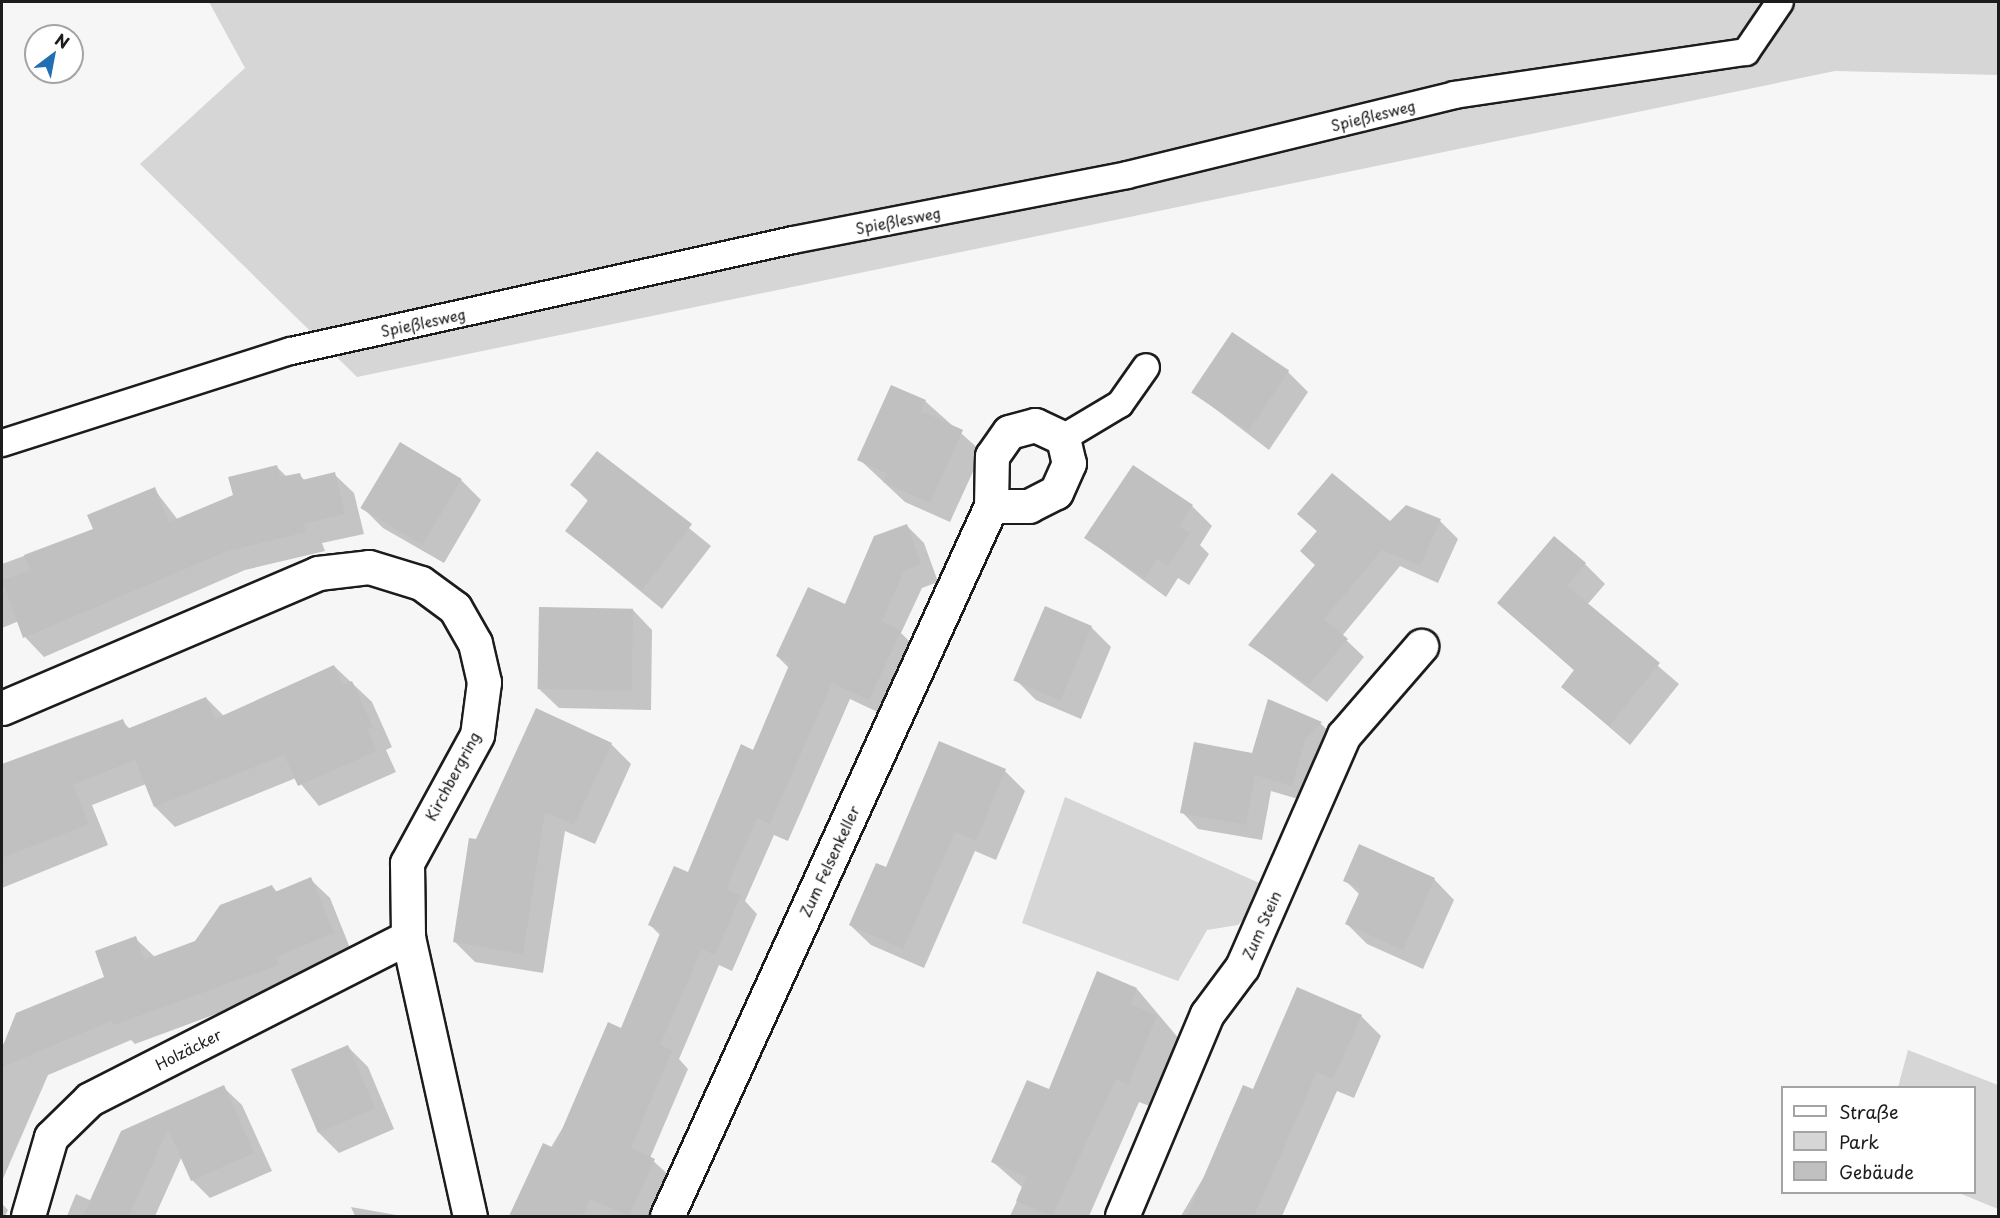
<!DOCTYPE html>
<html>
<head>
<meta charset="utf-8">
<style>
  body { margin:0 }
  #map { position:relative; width:2000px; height:1218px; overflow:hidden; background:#f6f6f6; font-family:"Playpen Sans",sans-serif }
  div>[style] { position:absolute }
  .green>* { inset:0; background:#d6d6d6 }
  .shadow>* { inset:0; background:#0003 }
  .building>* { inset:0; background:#c0c0c0; transform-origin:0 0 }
  .roads { filter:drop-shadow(2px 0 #1c1c1c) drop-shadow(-2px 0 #1c1c1c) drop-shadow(0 2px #1c1c1c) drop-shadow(0 -2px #1c1c1c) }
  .service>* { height:26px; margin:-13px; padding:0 13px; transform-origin:13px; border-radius:13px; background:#fff }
  .minor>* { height:33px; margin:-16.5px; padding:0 16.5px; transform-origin:16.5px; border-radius:16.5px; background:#fff }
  span { translate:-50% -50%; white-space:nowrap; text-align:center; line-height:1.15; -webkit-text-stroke:4.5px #fff; paint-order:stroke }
  .street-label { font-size:15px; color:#1c1c1c }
  .frame { position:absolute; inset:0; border:3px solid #1c1c1c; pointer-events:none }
  .legend { position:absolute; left:1781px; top:1086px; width:195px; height:108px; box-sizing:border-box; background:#fff; border:2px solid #a4a4a4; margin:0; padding:8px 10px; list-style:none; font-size:18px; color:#1c1c1c }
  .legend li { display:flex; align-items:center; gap:12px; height:30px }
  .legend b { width:30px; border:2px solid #a4a4a4 }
  .north { position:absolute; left:24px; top:24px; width:60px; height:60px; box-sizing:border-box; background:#fff; border:2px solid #a4a4a4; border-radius:50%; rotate:32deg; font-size:16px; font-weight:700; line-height:24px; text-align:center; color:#1c1c1c }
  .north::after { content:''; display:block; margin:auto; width:21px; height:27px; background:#1f6fb2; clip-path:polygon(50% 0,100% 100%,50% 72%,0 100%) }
</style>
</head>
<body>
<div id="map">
  <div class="green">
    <div style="clip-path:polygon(209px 2px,1998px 2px,1998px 75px,1835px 71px,357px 377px,140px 164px,245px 68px)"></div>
    <div style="clip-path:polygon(1065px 797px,1264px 885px,1249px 913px,1238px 925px,1207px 930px,1178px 981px,1022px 923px)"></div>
    <div style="clip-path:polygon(1908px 1050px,1998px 1085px,1998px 1209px,1959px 1193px,1974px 1192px,1974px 1088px,1898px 1087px)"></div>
  </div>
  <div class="shadow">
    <div style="clip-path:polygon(1288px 372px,1308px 392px,1269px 450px,1193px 392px)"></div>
    <div style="clip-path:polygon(925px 401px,982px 452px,950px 522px,905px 502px,859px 459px)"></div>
    <div style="clip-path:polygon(597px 453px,711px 546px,662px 609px,567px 531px,589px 502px,572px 485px)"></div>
    <div style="clip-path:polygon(277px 467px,287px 477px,299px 474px,305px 481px,334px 474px,354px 493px,364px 534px,322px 543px,325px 551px,245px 570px,44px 657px,25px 637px,19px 621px,2px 628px,2px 564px,95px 530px,154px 489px,178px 520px,235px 496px)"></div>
    <div style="clip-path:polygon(461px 480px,481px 500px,444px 563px,383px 528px,363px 508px)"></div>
    <div style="clip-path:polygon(1192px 506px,1212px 526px,1200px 545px,1209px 554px,1189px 585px,1178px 578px,1166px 597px,1086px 538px)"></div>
    <div style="clip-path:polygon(1299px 514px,1390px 524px,1440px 521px,1458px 539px,1438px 583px,1400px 566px,1342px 636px,1364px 657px,1327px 702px,1250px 645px,1316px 566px,1318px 532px)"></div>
    <div style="clip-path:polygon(906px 525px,924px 543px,938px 582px,922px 588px,901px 633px,917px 649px,886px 716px,850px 699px,788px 841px,774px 835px,745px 901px,757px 914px,732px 971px,719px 965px,679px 1059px,688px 1069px,650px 1158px,672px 1178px,654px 1216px,520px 1216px,513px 1210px,622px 1030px,661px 936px,650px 925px,689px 874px,754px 752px,790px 669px,777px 656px,845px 606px)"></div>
    <div style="clip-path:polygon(1585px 564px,1605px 584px,1587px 605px,1679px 684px,1630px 745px,1563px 687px,1575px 671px,1499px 603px)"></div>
    <div style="clip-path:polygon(632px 609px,652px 630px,651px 710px,559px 708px,538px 688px)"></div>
    <div style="clip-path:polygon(1091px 627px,1111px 647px,1081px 719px,1036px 700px,1016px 680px)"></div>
    <div style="clip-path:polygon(334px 666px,372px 702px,392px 747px,386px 750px,396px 772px,319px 806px,296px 778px,175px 827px,155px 807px,146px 784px,92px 805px,108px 845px,2px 888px,2px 767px,122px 721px,130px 729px,206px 698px,224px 716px)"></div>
    <div style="clip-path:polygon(1269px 701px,1321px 724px,1337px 739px,1308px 802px,1271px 791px,1262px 840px,1198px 829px,1182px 812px,1253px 755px)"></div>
    <div style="clip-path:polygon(611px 744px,631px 764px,595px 844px,565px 831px,543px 973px,475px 962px,455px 942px,477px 841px)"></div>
    <div style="clip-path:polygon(1005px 771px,1025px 791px,996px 860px,975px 851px,924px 968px,871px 945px,850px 925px,886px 869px)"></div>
    <div style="clip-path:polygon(310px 879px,330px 898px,352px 953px,297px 984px,135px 1044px,131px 1040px,48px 1075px,2px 1181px,2px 1045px,106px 978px,135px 938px,155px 957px,196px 943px,272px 886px,277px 892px)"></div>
    <div style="clip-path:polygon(1434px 879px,1454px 900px,1423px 969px,1367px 944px,1347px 924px,1360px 895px,1345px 880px)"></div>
    <div style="clip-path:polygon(1137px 989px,1180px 1040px,1152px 1107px,1139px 1102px,1089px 1216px,1010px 1216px,1023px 1188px,993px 1162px)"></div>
    <div style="clip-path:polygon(1361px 1016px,1381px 1036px,1354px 1098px,1337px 1091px,1282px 1216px,1181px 1216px,1254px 1091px)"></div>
    <div style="clip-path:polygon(348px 1047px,368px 1067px,394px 1129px,339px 1153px,319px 1133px,293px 1070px)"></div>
    <div style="clip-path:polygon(223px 1087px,242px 1105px,272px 1171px,210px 1198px,192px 1180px,182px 1156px,155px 1216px,67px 1216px,76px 1194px,92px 1201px,122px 1132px)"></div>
    <div style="clip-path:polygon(2px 1204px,8px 1210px,5px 1216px,2px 1216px)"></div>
    <div style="clip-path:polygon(351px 1207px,402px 1216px,355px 1216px)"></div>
  </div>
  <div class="building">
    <div style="left:1232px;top:332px;width:69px;height:73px;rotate:34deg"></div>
    <div style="clip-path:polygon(891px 385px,926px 400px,921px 411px,963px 430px,930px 503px,883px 482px,888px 474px,857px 460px)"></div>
    <div style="left:400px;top:442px;width:72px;height:77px;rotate:31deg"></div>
    <div style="clip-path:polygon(597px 451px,692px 524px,642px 590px,565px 531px,589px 499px,570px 485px)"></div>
    <div style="clip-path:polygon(277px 465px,280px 477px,300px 473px,302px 480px,335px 472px,345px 514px,304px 524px,306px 532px,225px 552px,23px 638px,2px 580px,31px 570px,24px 555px,93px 529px,87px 515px,155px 487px,169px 522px,233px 495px,228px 477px)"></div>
    <div style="clip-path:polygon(1133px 465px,1193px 505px,1179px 526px,1190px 533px,1168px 566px,1157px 559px,1145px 578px,1084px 538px)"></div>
    <div style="clip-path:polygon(1332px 473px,1390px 521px,1406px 505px,1441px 519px,1420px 566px,1382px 550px,1324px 619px,1348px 639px,1309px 685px,1248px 645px,1315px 565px,1300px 551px,1317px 531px,1297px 514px)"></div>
    <div style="clip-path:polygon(907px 524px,921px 564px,904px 571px,882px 621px,901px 631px,869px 700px,832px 683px,770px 824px,757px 818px,726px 889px,741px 895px,715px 955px,702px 949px,660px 1045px,672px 1050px,631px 1148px,655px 1159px,629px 1216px,590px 1199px,582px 1216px,509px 1216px,543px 1143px,554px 1148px,608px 1022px,621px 1028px,661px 931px,648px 925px,674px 866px,688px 872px,741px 744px,753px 750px,790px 663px,776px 656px,808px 587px,845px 604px,874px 536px)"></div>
    <div style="clip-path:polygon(1554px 536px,1586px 563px,1567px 586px,1660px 663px,1609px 726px,1561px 687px,1574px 670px,1497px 603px)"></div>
    <div style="left:1045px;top:606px;width:51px;height:81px;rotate:23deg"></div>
    <div style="left:539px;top:607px;width:94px;height:82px;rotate:1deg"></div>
    <div style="clip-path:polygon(334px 665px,343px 685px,352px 681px,373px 727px,367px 729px,377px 751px,298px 786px,284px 755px,154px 807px,135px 760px,73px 785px,89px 824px,2px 858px,2px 764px,123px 719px,127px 729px,206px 697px,215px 719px)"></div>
    <div style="clip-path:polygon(1268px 699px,1322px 722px,1305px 740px,1292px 786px,1255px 775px,1246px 825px,1180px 813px,1194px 742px,1252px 753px)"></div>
    <div style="clip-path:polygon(536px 708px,612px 743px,574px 825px,545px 812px,523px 954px,453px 942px,469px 838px,476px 839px)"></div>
    <div style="clip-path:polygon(939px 741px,1006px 769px,976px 841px,955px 832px,903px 949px,849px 925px,876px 863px,886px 867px)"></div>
    <div style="clip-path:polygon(1359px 844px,1435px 878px,1403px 950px,1345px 924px,1361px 889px,1343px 881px)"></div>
    <div style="clip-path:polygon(311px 877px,334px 933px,276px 957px,279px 965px,114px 1025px,111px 1021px,2px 1067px,2px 1048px,16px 1013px,104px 977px,95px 951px,136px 936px,144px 960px,195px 941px,220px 905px,272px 885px,275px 892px)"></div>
    <div style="clip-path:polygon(1097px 971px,1137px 988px,1131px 1004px,1157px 1016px,1128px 1085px,1116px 1079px,1052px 1216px,1016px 1201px,1026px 1177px,991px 1162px,1027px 1080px,1049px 1089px)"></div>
    <div style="clip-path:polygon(1297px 987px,1362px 1015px,1333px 1079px,1317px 1072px,1254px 1216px,1187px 1216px,1243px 1085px,1253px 1089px)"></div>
    <div style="left:348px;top:1045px;width:69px;height:62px;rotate:67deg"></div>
    <div style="clip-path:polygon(224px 1085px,254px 1153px,191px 1181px,168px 1129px,129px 1216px,83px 1216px,121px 1131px)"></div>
  </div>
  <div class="roads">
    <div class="service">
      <div style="left:1063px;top:438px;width:66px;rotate:-30.8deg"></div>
      <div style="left:1120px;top:404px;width:45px;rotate:-54.9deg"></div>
      <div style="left:2px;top:443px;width:303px;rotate:-17.7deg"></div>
      <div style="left:291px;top:351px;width:514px;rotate:-12.47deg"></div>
      <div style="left:793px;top:240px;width:340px;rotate:-11deg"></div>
      <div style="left:1127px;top:175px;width:337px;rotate:-13.7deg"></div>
      <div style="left:1454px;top:95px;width:295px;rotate:-8.4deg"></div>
      <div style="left:1746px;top:52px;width:60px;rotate:-55.8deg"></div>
    </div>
    <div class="minor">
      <div style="left:2px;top:708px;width:344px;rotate:-23.1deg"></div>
      <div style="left:318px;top:573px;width:51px;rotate:-6.7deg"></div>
      <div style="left:369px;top:567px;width:54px;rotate:17.1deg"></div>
      <div style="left:421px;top:583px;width:42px;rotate:36.3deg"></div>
      <div style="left:455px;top:608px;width:40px;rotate:60.3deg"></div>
      <div style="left:475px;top:643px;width:40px;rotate:77deg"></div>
      <div style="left:484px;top:682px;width:53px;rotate:97.5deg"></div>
      <div style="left:477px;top:735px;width:146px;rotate:118.7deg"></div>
      <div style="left:407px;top:863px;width:74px;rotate:89.2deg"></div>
      <div style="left:408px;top:937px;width:286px;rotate:77.5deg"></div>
      <div style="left:28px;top:1216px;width:82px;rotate:-73.8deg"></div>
      <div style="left:51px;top:1137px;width:54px;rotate:-44.3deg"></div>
      <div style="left:90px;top:1099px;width:357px;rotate:-27deg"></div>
      <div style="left:667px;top:1216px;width:780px;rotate:-65.47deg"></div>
      <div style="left:991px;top:506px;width:50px;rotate:-88.9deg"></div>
      <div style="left:992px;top:456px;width:29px;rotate:-55deg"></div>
      <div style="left:1009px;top:432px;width:27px;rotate:-15deg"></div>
      <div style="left:1035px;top:425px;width:31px;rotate:25deg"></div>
      <div style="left:1063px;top:438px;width:26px;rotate:77deg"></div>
      <div style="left:1069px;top:463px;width:32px;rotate:114deg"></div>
      <div style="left:1056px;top:492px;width:30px;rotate:153deg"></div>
      <div style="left:1029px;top:506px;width:38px;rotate:180deg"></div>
      <div style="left:1122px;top:1216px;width:219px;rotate:-67.2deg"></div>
      <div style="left:1207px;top:1014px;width:59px;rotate:-53.3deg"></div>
      <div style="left:1242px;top:967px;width:253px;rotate:-66.3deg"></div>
      <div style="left:1344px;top:735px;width:118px;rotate:-49.1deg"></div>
    </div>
  </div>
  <div class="street-label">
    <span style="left:1373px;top:115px;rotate:-14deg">Spießlesweg</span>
    <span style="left:898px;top:220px;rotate:-11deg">Spießlesweg</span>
    <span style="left:423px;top:322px;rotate:-12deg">Spießlesweg</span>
    <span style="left:452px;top:776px;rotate:-62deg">Kirchbergring</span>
    <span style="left:829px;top:861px;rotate:-65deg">Zum Felsenkeller</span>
    <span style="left:1261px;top:925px;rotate:-66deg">Zum Stein</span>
    <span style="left:188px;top:1049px;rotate:-27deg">Holzäcker</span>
  </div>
  <div class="frame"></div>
  <ul class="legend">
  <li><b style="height:8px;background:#fff"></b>Straße</li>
  <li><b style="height:16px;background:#d6d6d6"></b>Park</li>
  <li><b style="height:16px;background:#c0c0c0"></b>Gebäude</li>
  </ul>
  <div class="north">N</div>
</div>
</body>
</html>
